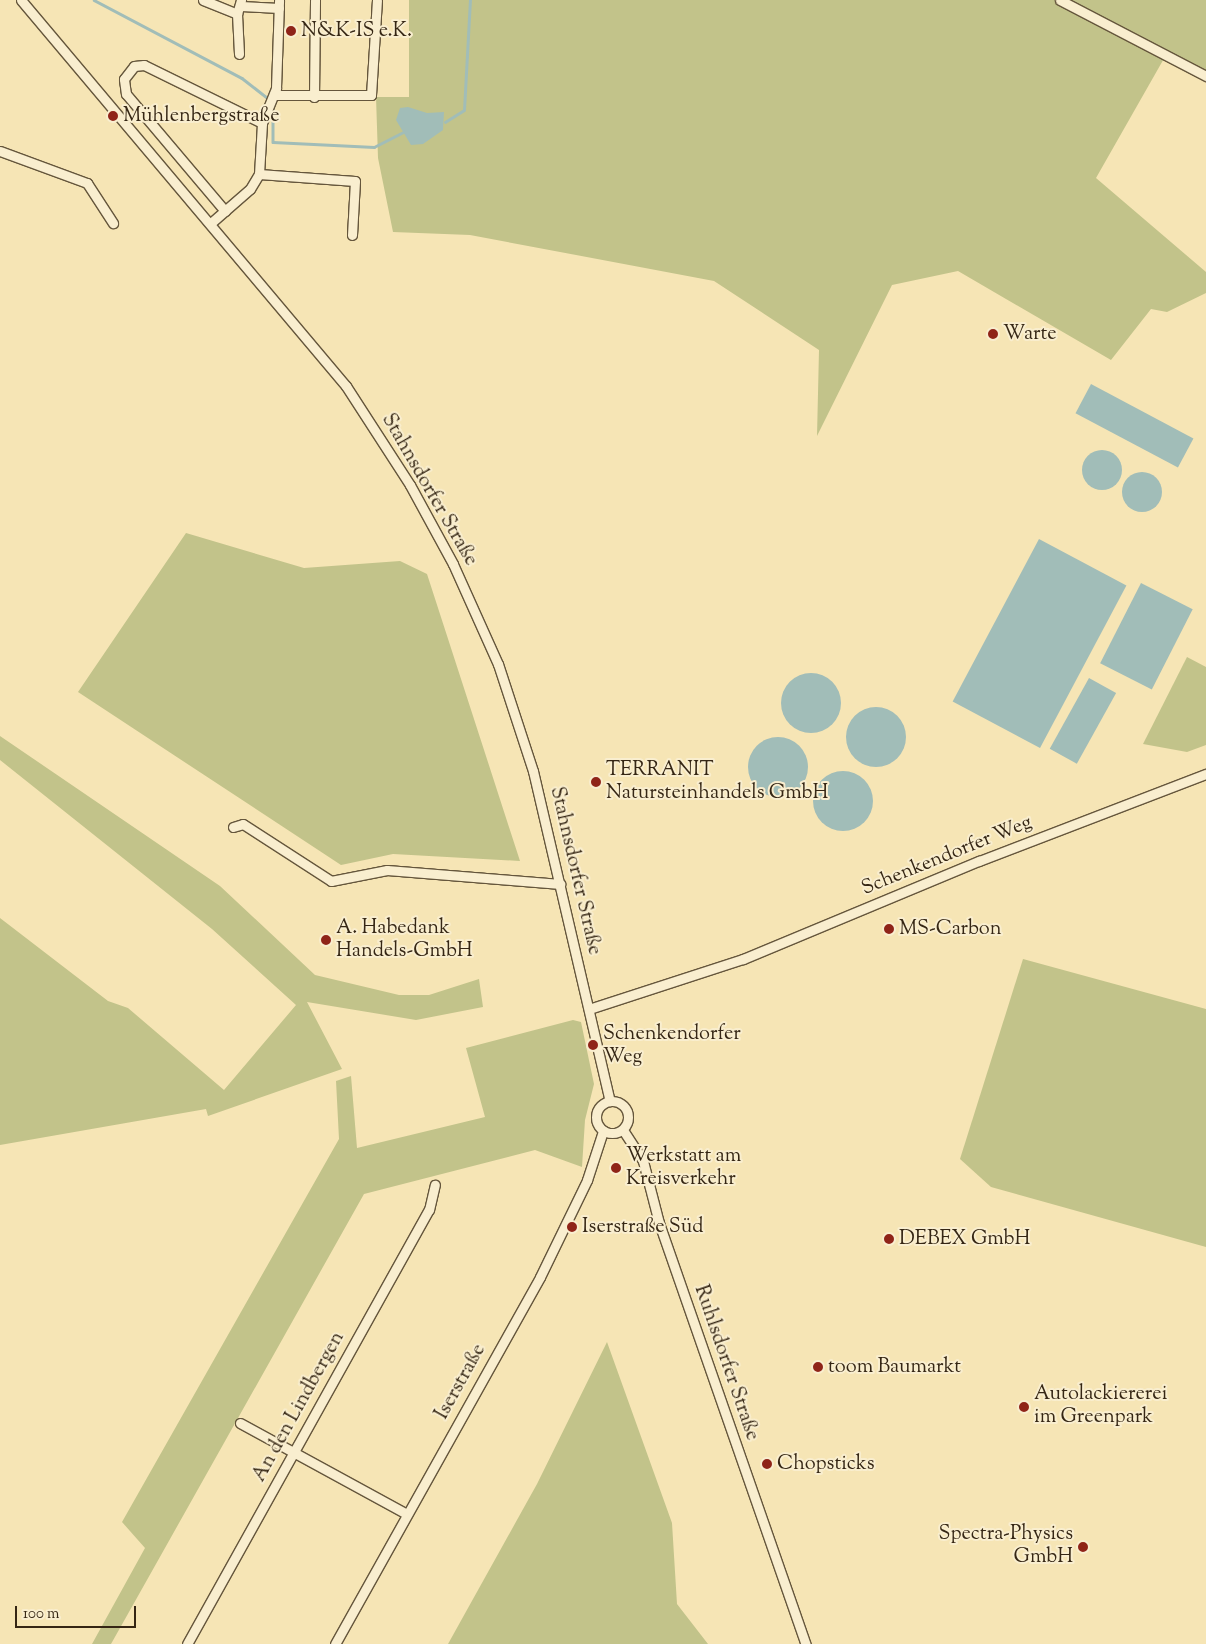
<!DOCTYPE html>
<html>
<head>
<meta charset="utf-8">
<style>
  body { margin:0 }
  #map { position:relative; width:1206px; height:1644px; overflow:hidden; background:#f6e5b5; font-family:"Sorts Mill Goudy",serif }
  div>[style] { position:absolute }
  .green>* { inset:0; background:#c2c38a }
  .water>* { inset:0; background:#a1bdb8; transform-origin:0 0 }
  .round { border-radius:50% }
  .stream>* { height:2.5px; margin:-1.25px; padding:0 1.25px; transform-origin:1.25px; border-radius:1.25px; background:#a1bdb8 }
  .roads { filter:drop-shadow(1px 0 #65563c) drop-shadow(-1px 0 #65563c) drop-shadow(0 1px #65563c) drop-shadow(0 -1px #65563c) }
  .minor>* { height:9px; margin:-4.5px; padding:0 4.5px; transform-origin:4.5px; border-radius:4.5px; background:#f9eecf }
  .minor>.ring { margin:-4.5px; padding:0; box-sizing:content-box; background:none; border:9px solid #f9eecf; border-radius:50% }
  .dots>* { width:14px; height:14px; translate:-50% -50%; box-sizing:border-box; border:2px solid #f9eecf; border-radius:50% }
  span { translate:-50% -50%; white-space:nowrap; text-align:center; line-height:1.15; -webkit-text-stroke:4px #f9eecf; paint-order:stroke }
  .poi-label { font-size:20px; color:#352614 }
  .left { translate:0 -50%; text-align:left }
  .right { translate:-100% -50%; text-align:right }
  .street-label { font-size:20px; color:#352614 }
  .scale { position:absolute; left:15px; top:1606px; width:121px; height:22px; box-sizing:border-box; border:2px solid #352614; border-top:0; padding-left:6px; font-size:15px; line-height:18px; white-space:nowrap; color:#352614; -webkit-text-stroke:4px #f9eecf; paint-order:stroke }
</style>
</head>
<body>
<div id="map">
  <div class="green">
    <div style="clip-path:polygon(409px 0,1206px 0,1206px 76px,1166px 55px,1096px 178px,1206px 272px,1206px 293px,1167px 312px,1151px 309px,1111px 360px,958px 271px,892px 285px,817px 436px,819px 350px,714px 281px,470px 235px,393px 232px,378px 158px,376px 97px,409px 97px)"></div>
    <div style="clip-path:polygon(186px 533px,304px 568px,400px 561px,427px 574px,520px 861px,393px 854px,341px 865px,78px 692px)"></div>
    <div style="clip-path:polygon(1187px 657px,1206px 667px,1206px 745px,1187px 752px,1143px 744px)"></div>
    <div style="clip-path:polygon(0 736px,220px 886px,315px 975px,399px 995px,429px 995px,479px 979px,483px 1007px,416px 1020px,307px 1002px,342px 1069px,208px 1116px,206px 1109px,0 1145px,0 918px,108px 1001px,128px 1008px,224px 1090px,296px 1005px,212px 929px,0 760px)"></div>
    <div style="clip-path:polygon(1023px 959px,1206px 1009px,1206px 1247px,991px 1187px,960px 1159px)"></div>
    <div style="clip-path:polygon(573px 1020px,581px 1022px,594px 1084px,585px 1120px,582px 1167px,535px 1150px,364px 1194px,111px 1644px,92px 1644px,145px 1548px,122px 1522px,339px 1139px,336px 1081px,351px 1076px,357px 1148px,485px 1117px,466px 1048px)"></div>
    <div style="clip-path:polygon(607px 1342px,672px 1523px,677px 1604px,708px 1644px,448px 1644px,537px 1484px)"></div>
  </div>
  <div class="water">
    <div style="clip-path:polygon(408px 107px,427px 113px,444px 112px,443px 130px,423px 144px,411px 145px,396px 120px,400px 108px)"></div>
    <div style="left:1091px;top:384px;width:116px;height:33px;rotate:28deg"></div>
    <div class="round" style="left:1082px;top:450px;width:40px;height:40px"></div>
    <div class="round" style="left:1122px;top:472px;width:40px;height:40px"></div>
    <div style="left:1039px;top:539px;width:99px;height:184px;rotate:28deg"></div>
    <div style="left:1141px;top:583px;width:58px;height:90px;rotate:27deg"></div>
    <div class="round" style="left:781px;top:673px;width:60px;height:60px"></div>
    <div style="left:1089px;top:678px;width:31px;height:81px;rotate:29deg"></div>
    <div class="round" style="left:846px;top:707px;width:60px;height:60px"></div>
    <div class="round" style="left:748px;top:737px;width:60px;height:60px"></div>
    <div class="round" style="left:813px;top:771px;width:60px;height:60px"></div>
  </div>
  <div class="stream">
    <div style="left:94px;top:0;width:167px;rotate:27.8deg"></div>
    <div style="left:242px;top:78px;width:33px;rotate:38deg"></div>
    <div style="left:273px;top:109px;width:33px;rotate:90deg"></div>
    <div style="left:273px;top:142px;width:101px;rotate:2.8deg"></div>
    <div style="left:374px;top:147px;width:33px;rotate:-27deg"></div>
    <div style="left:445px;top:122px;width:22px;rotate:-32deg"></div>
    <div style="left:464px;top:110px;width:110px;rotate:-86.9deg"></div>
  </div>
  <div class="roads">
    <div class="minor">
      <div style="left:21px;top:0;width:505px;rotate:49.9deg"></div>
      <div style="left:346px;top:386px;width:118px;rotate:57.1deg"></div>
      <div style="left:410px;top:485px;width:90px;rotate:61.4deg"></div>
      <div style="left:453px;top:564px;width:110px;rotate:65.8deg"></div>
      <div style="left:498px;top:664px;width:113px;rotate:71.9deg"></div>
      <div style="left:533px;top:771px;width:339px;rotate:76.9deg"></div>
      <div style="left:203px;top:0;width:37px;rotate:22deg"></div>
      <div style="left:237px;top:14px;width:15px;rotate:-74deg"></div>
      <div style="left:1060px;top:0;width:165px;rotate:27.5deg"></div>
      <div style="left:241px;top:6px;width:38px;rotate:3deg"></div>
      <div style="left:237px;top:14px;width:40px;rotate:87.1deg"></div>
      <div style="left:274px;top:95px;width:97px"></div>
      <div style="left:371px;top:95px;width:95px;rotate:-86.4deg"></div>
      <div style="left:314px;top:97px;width:97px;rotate:-89.4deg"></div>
      <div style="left:0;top:151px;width:93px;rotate:20.2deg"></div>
      <div style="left:87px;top:183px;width:48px;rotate:57deg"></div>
      <div style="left:259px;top:174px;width:96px;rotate:4.2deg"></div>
      <div style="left:355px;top:181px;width:54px;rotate:93.2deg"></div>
      <div style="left:225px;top:211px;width:153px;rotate:-130.2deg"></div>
      <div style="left:126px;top:94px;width:15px;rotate:-98deg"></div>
      <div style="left:124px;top:79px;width:16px;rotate:-52deg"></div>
      <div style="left:134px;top:66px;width:10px;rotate:-6deg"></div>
      <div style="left:144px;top:65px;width:131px;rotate:26.2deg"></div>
      <div style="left:212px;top:222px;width:50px;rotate:-41deg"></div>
      <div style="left:250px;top:189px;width:17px;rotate:-59deg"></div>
      <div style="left:259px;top:174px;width:51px;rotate:-86.6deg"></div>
      <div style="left:262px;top:123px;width:38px;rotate:-68deg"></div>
      <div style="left:276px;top:88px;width:88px;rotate:-88deg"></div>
      <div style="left:233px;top:827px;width:10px;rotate:-17deg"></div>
      <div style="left:243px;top:824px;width:105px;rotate:32.9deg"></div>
      <div style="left:331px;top:881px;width:57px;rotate:-11.1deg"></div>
      <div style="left:387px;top:870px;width:174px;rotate:4.6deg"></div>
      <div style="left:589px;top:1009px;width:162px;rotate:-18deg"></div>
      <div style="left:743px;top:959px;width:256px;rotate:-22.6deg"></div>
      <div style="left:979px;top:861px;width:243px;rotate:-21deg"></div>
      <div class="ring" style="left:596px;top:1101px;width:23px;height:23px"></div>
      <div style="left:623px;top:1130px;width:37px;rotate:57deg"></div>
      <div style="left:643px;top:1161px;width:64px;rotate:75.5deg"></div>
      <div style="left:659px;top:1223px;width:446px;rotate:70.8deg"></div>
      <div style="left:240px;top:1423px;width:190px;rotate:28.6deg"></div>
      <div style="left:187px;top:1644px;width:497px;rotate:-60.9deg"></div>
      <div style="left:429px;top:1210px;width:26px;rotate:-77deg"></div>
      <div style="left:335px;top:1644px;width:420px;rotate:-60.8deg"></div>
      <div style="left:540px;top:1277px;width:108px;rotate:-64.1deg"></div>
      <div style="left:587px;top:1180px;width:52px;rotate:-71.9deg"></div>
    </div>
  </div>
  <div class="dots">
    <div style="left:291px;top:31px;background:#8f2418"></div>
    <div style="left:113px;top:116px;background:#8f2418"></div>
    <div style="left:993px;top:334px;background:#8f2418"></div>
    <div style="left:596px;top:782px;background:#8f2418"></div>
    <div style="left:889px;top:929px;background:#8f2418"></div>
    <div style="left:326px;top:940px;background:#8f2418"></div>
    <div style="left:593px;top:1045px;background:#8f2418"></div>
    <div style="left:616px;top:1168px;background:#8f2418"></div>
    <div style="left:572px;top:1227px;background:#8f2418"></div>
    <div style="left:889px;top:1239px;background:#8f2418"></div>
    <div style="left:818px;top:1367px;background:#8f2418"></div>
    <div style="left:1024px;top:1407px;background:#8f2418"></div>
    <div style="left:767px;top:1464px;background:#8f2418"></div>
    <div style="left:1083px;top:1547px;background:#8f2418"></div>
  </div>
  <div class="poi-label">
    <span class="left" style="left:301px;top:31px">N&amp;K-IS e.K.</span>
    <span class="left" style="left:123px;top:116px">Mühlenbergstraße</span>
    <span class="left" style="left:1003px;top:334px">Warte</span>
    <span class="left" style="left:606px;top:782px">TERRANIT<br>Natursteinhandels GmbH</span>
    <span class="left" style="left:336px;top:940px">A. Habedank<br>Handels-GmbH</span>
    <span class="left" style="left:899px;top:929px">MS-Carbon</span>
    <span class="left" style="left:603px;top:1046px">Schenkendorfer<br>Weg</span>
    <span class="left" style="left:626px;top:1168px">Werkstatt am<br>Kreisverkehr</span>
    <span class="left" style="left:582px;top:1227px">Iserstraße Süd</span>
    <span class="left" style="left:899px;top:1239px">DEBEX GmbH</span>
    <span class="left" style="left:828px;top:1367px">toom Baumarkt</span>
    <span class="left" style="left:1034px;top:1406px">Autolackiererei<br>im Greenpark</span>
    <span class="left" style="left:777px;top:1464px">Chopsticks</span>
    <span class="right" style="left:1073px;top:1546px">Spectra-Physics<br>GmbH</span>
  </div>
  <div class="street-label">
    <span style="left:429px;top:490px;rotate:60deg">Stahnsdorfer Straße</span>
    <span style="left:947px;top:856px;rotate:-22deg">Schenkendorfer Weg</span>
    <span style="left:575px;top:871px;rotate:77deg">Stahnsdorfer Straße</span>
    <span style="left:726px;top:1363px;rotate:71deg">Ruhlsdorfer Straße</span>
    <span style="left:461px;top:1382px;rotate:-61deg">Iserstraße</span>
    <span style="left:299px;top:1407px;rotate:-61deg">An den Lindbergen</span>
  </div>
  <div class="scale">100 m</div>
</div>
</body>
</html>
